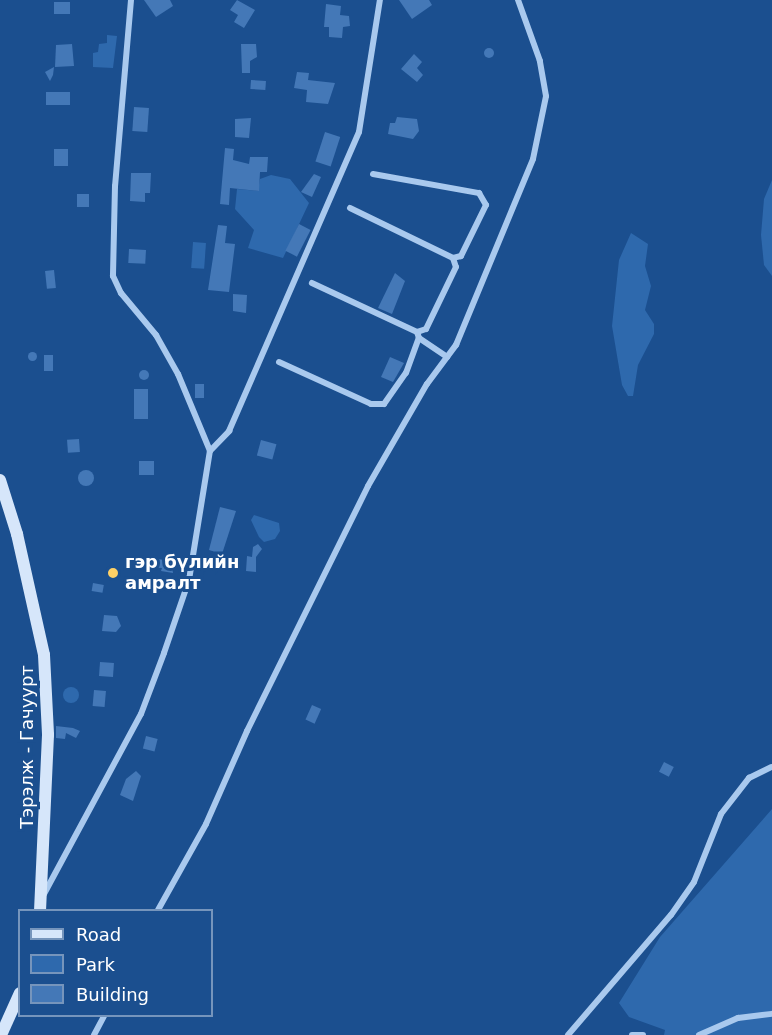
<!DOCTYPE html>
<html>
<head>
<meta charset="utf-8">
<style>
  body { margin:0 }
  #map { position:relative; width:772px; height:1035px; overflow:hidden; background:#1b4f8f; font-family:"DejaVu Sans",sans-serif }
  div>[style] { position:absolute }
  .green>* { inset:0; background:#2e69ad; transform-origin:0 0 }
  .round { border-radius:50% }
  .building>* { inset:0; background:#4478b7; transform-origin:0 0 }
  .street>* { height:6px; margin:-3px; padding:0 3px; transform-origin:3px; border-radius:3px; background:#a9c9ee }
  .secondary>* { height:12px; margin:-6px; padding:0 6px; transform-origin:6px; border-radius:6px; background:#d6e6fa }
  .dots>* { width:16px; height:16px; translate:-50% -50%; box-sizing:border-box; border:3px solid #1b4f8f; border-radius:50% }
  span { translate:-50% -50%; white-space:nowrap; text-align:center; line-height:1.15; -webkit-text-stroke:6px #1b4f8f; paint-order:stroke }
  .poi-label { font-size:18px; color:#fff; font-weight:700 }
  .left { translate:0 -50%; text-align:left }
  .street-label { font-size:18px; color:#fff }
  .legend { position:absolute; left:18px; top:909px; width:195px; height:108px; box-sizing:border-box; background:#1b4f8f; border:2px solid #7695bc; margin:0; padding:8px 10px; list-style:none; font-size:18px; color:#fff }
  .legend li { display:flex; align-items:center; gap:12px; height:30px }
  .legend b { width:30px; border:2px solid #7695bc }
</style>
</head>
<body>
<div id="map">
  <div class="green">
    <div style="clip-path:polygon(107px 35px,117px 36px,113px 68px,93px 67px,93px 53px,98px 52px,99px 44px,107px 43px)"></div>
    <div style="clip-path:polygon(271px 175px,290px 179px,309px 203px,283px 258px,248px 248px,254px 230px,235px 209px,237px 189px,258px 191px,260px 179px)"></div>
    <div style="clip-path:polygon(772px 180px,772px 276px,764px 265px,761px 235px,764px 199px)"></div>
    <div style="clip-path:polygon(631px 233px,648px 244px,645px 266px,651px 286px,645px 310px,654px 324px,654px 334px,638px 365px,633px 396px,628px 396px,622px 385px,612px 326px,619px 260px)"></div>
    <div style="left:193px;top:242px;width:13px;height:26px;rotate:4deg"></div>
    <div style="clip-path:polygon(254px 515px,279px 523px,280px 531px,275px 539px,264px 542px,259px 537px,251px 520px)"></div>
    <div class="round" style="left:63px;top:687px;width:16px;height:16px"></div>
    <div style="clip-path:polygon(772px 809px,772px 1035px,664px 1035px,665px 1030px,629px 1017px,619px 1003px,660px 937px)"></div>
  </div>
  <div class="building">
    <div style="clip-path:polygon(144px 0,170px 0,173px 6px,156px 17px)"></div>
    <div style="clip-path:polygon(237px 0,255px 10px,244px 28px,234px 22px,238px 15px,230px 10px)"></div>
    <div style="clip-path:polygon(399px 0,429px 0,432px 5px,412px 19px)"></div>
    <div style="left:70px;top:2px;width:12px;height:16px;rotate:90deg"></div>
    <div style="clip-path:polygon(326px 4px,341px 6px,340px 15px,349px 16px,350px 26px,343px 27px,342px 38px,329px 37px,329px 27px,324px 27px)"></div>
    <div style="clip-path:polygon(72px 44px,74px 66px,55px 67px,56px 45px)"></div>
    <div style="clip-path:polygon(241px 44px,256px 44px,257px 57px,250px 61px,250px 73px,242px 73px)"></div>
    <div class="round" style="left:484px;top:48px;width:10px;height:10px"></div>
    <div style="clip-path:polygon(414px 54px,422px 62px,417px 68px,423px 75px,417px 82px,401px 69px)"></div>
    <div style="clip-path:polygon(54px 67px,53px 75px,50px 81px,45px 72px)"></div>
    <div style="clip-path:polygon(297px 72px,309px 73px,308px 80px,335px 83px,328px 104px,306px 102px,307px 90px,294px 88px)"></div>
    <div style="left:251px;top:80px;width:15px;height:9px;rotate:4deg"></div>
    <div style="left:46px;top:92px;width:24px;height:13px"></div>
    <div style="left:134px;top:107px;width:15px;height:24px;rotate:4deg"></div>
    <div style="clip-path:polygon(397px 117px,417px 119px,419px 131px,413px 139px,388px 134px,390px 123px,395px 123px)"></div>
    <div style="clip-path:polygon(251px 118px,249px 138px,235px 137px,235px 119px)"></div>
    <div style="left:325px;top:132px;width:16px;height:31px;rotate:18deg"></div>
    <div style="clip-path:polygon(225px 148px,234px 149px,233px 160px,249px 164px,250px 157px,268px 157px,267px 172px,260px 172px,259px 191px,230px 188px,229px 205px,220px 204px)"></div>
    <div style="left:68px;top:149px;width:17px;height:14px;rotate:90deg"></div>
    <div style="clip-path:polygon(131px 173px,151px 173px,150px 193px,145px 193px,145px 202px,130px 201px)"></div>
    <div style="clip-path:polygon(314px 174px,321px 177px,312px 197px,301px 192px)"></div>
    <div style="left:77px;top:194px;width:12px;height:13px"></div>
    <div style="left:299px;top:224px;width:13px;height:30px;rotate:27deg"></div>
    <div style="clip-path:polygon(218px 225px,227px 226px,225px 243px,235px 244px,229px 292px,208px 290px)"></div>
    <div style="left:129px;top:249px;width:17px;height:14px;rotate:3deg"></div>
    <div style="left:54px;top:270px;width:18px;height:9px;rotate:84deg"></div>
    <div style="clip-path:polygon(395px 273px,405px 281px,392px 314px,378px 308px)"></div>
    <div style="clip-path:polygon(233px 294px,247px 295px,246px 313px,233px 311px)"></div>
    <div class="round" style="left:27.5px;top:351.5px;width:9px;height:9px"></div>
    <div style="left:44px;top:355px;width:9px;height:16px"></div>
    <div style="clip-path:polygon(390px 357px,404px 363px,393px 382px,381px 377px)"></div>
    <div class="round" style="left:139px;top:370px;width:10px;height:10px"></div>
    <div style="left:195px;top:384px;width:9px;height:14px"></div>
    <div style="left:134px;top:389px;width:14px;height:30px"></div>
    <div style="left:79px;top:439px;width:13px;height:12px;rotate:86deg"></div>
    <div style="left:261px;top:440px;width:16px;height:16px;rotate:15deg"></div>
    <div style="left:139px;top:461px;width:15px;height:14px"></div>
    <div class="round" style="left:78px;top:470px;width:16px;height:16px"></div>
    <div style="clip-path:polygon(220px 507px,236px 511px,222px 554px,209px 550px)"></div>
    <div style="clip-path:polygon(258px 544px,262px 549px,256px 557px,256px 572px,246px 571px,247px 556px,252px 557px,253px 547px)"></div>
    <div style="clip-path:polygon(217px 553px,220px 565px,215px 569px,211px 564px)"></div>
    <div style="clip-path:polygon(138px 556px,171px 561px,173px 573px,161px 571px,162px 568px,137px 566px)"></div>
    <div style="left:93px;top:583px;width:11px;height:8px;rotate:10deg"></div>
    <div style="clip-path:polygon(104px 615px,117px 616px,121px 626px,116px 632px,102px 631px)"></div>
    <div style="left:100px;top:662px;width:14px;height:14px;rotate:4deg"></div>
    <div style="left:94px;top:690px;width:12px;height:16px;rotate:5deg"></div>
    <div style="left:312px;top:705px;width:10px;height:16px;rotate:24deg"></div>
    <div style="clip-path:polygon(56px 726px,73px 728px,80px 731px,76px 738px,66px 733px,65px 739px,56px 738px)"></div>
    <div style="left:146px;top:736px;width:12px;height:13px;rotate:14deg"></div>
    <div style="left:664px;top:762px;width:11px;height:11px;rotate:27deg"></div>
    <div style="clip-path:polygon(136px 771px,141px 776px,133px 801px,120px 795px,126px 779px)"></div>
  </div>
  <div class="street">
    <div style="left:131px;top:0;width:187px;rotate:94.9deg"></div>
    <div style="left:115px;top:186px;width:90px;rotate:91.3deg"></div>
    <div style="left:113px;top:276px;width:19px;rotate:65deg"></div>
    <div style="left:121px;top:293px;width:55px;rotate:50.2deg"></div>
    <div style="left:156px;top:335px;width:45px;rotate:60.6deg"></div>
    <div style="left:178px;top:374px;width:83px;rotate:67.4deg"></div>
    <div style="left:373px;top:174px;width:108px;rotate:10.2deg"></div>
    <div style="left:479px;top:193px;width:14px;rotate:60deg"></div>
    <div style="left:486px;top:205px;width:57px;rotate:116.1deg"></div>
    <div style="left:461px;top:256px;width:8px;rotate:166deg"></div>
    <div style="left:350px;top:208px;width:114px;rotate:25.9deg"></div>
    <div style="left:453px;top:258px;width:9px;rotate:72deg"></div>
    <div style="left:456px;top:267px;width:69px;rotate:115.8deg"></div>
    <div style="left:426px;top:329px;width:9px;rotate:162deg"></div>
    <div style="left:419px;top:338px;width:34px;rotate:34deg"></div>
    <div style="left:279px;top:362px;width:101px;rotate:24.5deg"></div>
    <div style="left:371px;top:404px;width:13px"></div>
    <div style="left:384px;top:404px;width:38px;rotate:-55deg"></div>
    <div style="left:406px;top:373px;width:37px;rotate:-70deg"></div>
    <div style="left:419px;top:338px;width:6px;rotate:-108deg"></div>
    <div style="left:417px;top:332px;width:116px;rotate:-155deg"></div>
    <div style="left:44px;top:894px;width:204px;rotate:-61.7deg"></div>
    <div style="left:141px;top:714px;width:65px;rotate:-69.3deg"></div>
    <div style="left:164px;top:653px;width:77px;rotate:-71.1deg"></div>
    <div style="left:189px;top:580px;width:131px;rotate:-80.8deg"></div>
    <div style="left:210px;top:451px;width:28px;rotate:-46deg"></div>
    <div style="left:229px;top:431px;width:326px;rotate:-66.5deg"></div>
    <div style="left:359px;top:132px;width:134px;rotate:-81deg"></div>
    <div style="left:158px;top:910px;width:98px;rotate:-60.8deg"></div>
    <div style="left:206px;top:824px;width:102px;rotate:-66.2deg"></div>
    <div style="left:247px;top:731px;width:273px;rotate:-63.7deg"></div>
    <div style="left:368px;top:486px;width:118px;rotate:-60deg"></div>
    <div style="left:427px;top:384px;width:49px;rotate:-53.4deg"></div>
    <div style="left:456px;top:345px;width:201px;rotate:-67.5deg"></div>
    <div style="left:533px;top:159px;width:64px;rotate:-78.3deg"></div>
    <div style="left:546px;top:96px;width:36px;rotate:-100deg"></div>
    <div style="left:540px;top:61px;width:65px;rotate:-109.8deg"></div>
    <div style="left:94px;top:1035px;width:21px;rotate:-62deg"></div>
    <div style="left:568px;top:1035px;width:158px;rotate:-49.4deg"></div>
    <div style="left:671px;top:915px;width:40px;rotate:-55.1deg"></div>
    <div style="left:694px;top:882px;width:73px;rotate:-68.3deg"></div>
    <div style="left:721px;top:814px;width:46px;rotate:-52.1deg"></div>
    <div style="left:749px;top:778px;width:25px;rotate:-26deg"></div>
    <div style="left:632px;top:1035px;width:11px"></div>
    <div style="left:699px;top:1035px;width:43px;rotate:-23.6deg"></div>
    <div style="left:738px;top:1018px;width:34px;rotate:-7deg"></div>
  </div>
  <div class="secondary">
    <div style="left:0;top:480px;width:57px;rotate:72.5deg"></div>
    <div style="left:17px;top:534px;width:124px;rotate:77.4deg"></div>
    <div style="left:44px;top:655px;width:80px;rotate:87.1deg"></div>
    <div style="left:48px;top:735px;width:175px;rotate:92.6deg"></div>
    <div style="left:1px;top:1035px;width:46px;rotate:-65.7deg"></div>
  </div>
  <div class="dots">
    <div style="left:113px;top:573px;background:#ffd166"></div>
  </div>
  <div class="poi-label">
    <span class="left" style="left:125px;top:573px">гэр бүлийн<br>амралт</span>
  </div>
  <div class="street-label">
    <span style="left:27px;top:747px;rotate:-90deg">Тэрэлж - Гачуурт</span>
  </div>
  <ul class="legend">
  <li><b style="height:8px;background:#d6e6fa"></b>Road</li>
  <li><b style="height:16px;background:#2e69ad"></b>Park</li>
  <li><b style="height:16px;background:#4478b7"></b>Building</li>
  </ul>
</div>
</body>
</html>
